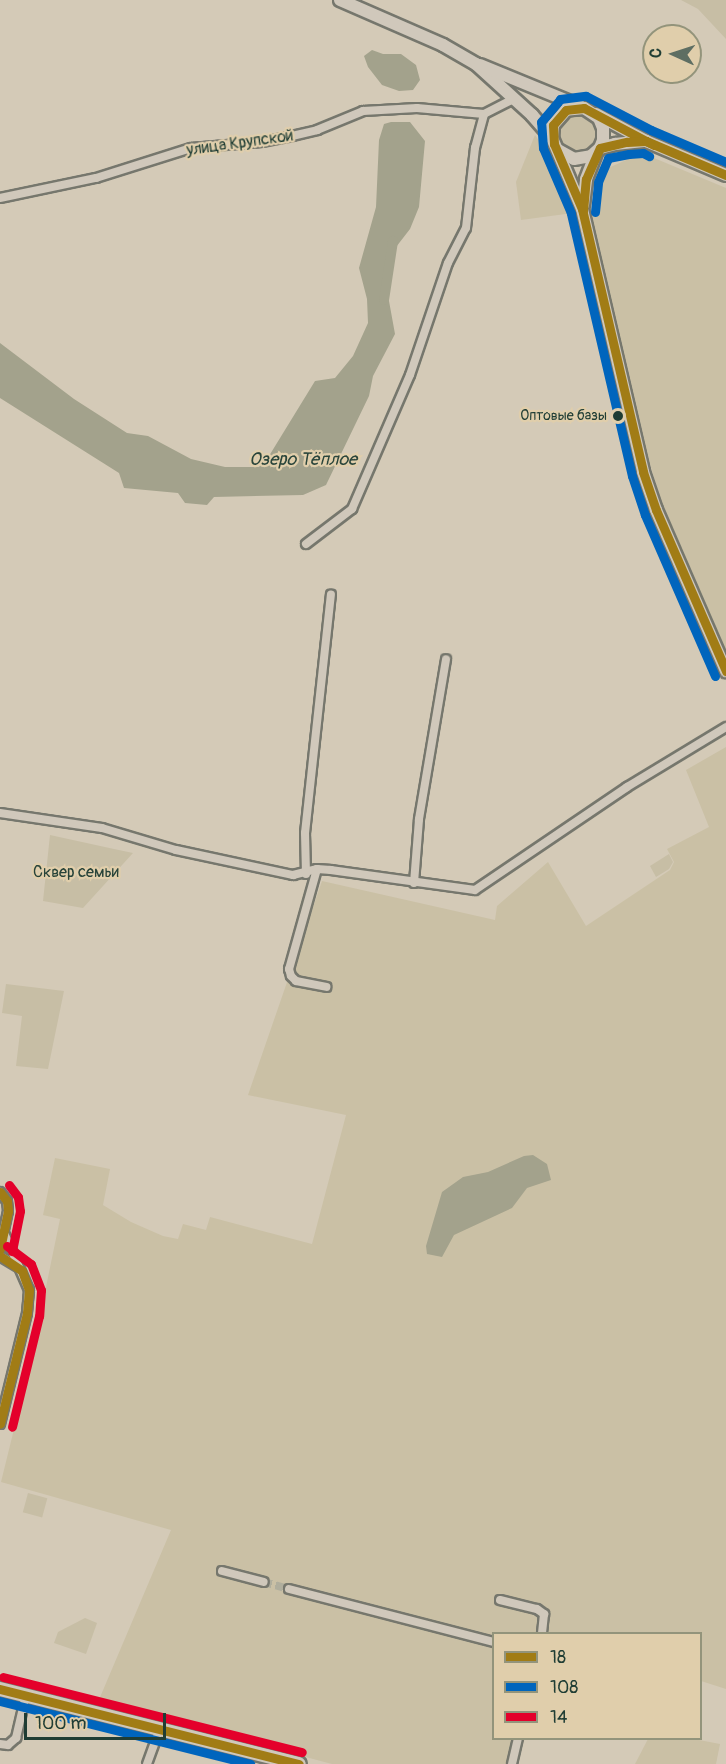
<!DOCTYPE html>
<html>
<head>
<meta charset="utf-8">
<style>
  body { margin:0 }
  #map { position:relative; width:726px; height:1764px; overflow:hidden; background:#d4cab7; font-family:Pangolin,sans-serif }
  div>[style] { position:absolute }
  .built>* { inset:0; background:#cac0a5 }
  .green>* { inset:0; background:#c7bea5; transform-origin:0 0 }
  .round { border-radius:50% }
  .water>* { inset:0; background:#a3a28c }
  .canal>* { height:10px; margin:-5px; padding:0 5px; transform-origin:5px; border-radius:5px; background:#a3a28c }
  .minor-tunnel>* { height:8px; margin-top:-4px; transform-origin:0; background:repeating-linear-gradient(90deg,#b0ae9d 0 8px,transparent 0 12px) }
  .roads { filter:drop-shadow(2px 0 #76776d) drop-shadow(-2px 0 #76776d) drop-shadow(0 2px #76776d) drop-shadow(0 -2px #76776d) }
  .minor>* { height:8px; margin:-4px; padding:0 4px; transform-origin:4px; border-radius:4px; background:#d0c8bb }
  .secondary>* { height:12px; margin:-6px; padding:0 6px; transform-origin:6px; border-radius:6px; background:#d0c8bb }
  .primary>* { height:14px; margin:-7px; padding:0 7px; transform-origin:7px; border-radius:7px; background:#d0c8bb }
  .bus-1>* { height:9px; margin:-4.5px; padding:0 4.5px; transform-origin:4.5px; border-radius:4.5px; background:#a17c15 }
  .bus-2>* { height:9px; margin:-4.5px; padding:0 4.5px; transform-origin:4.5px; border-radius:4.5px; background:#0065bd }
  .bus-3>* { height:9px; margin:-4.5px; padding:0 4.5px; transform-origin:4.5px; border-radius:4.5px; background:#e4002b }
  .dots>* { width:16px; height:16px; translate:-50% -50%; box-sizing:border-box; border:3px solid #e0ceab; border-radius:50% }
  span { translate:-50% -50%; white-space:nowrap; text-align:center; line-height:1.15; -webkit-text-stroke:4.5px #e0ceab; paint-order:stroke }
  .bus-label { font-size:14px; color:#1f3d34 }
  .right { translate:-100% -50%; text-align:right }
  .street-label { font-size:16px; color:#1f3d34 }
  .park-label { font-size:16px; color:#274339 }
  .water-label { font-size:18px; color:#2a453b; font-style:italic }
  .legend { position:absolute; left:492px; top:1632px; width:210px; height:108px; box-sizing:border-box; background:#e0ceab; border:2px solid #93947b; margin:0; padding:8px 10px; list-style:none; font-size:18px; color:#1f3d34 }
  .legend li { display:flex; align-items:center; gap:12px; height:30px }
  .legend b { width:30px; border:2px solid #93947b }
  .north { position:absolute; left:642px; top:24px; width:60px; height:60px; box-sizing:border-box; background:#e0ceab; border:2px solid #93947b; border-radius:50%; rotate:273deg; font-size:16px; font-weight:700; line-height:24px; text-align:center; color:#1f3d34 }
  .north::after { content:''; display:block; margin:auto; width:21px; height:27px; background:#5e6e62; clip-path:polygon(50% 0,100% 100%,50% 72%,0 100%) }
  .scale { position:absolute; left:24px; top:1713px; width:142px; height:27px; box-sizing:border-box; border:3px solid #1f3d34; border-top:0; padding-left:8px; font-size:18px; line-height:21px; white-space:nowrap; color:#1f3d34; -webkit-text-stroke:4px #e0ceab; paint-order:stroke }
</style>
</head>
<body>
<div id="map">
  <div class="built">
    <div style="clip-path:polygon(535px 135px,553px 161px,573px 213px,521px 220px,516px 182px)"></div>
    <div style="clip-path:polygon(642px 153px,726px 188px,726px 651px,665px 514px,637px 421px,589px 221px,597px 173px)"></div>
    <div style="clip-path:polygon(726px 747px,726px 1689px,701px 1681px,700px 1634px,494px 1634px,494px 1738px,522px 1739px,515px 1764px,332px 1764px,98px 1702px,171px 1530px,1px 1482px,31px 1360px,60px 1219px,43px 1215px,55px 1158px,110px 1169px,103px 1205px,131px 1222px,163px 1236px,178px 1239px,183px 1224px,206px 1230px,210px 1217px,312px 1244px,346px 1115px,248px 1095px,322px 881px,495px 920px,497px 906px,548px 862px,586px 926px,670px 870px,674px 862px,667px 849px,709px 827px,686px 770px)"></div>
    <div style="clip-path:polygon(648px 1739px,694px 1739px,720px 1744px,716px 1764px,635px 1764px)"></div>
  </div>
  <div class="green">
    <div style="clip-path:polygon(681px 0,726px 0,726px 39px,698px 9px)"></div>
    <div class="round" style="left:560px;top:115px;width:38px;height:38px"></div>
    <div style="clip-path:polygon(50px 835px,114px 849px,133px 853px,83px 908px,43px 901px)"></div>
    <div style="clip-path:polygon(669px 854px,673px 862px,669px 869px,656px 877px,650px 866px)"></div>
    <div style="clip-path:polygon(6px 984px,64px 991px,48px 1069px,16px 1066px,22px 1016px,2px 1013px)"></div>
    <div style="left:28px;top:1493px;width:20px;height:20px;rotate:15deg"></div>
    <div style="clip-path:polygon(85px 1618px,97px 1623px,86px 1654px,54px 1643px,58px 1632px)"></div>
  </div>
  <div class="water">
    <div style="clip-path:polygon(372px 50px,383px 54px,401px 54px,416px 65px,420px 80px,413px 90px,399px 91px,382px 85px,368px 67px,364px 56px)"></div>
    <div style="clip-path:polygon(391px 122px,410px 122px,425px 141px,419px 207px,410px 229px,386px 260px,385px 279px,395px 334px,373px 376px,369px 396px,326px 485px,303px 495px,214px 497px,207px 505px,185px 503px,178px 493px,124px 488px,119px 473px,0 398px,0 343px,74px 399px,127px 433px,148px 436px,191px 459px,225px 467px,259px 467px,269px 456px,315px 381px,335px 378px,353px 356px,368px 323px,367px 299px,359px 268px,376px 207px,379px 140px,384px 124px)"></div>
    <div style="clip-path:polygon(533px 1155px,547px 1164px,551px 1180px,527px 1188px,512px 1208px,454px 1235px,442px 1257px,427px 1254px,426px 1246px,442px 1192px,463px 1177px,488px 1172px,524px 1156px)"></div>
  </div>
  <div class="canal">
    <div style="left:384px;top:300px;width:60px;rotate:-81.3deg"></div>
  </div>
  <div class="minor-tunnel">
    <div style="left:264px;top:1582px;width:26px;rotate:16deg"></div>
  </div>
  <div class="roads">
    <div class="minor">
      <div style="left:0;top:198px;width:98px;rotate:-11.8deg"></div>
      <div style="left:96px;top:178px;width:100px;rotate:-17.5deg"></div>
      <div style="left:191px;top:148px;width:71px;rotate:-4.8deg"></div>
      <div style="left:262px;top:142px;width:31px;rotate:-11deg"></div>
      <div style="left:292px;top:136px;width:26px;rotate:-13deg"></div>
      <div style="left:317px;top:130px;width:50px;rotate:-22.4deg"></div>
      <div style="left:363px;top:111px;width:54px;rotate:-3.2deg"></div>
      <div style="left:417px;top:108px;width:67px;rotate:5.1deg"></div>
      <div style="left:484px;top:114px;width:34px;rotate:-27deg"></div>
      <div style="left:306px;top:544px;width:58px;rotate:-37.3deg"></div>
      <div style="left:352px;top:509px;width:146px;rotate:-66.6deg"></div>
      <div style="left:410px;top:375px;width:118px;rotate:-71.3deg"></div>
      <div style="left:448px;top:263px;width:39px;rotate:-63deg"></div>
      <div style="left:466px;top:228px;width:81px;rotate:-83.6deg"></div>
      <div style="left:475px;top:148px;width:35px;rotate:-75deg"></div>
      <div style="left:0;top:813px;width:103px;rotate:8.4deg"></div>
      <div style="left:102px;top:828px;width:77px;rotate:16.6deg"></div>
      <div style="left:176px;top:850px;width:120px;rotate:12.1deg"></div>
      <div style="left:293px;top:875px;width:25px;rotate:-14deg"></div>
      <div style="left:317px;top:869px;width:14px;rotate:4deg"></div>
      <div style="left:331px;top:870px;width:145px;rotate:7.9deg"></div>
      <div style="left:475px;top:890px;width:184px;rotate:-34.1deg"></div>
      <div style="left:627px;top:787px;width:116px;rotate:-31.2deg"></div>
      <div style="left:317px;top:869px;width:104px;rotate:105.6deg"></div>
      <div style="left:289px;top:969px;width:7px;rotate:74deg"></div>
      <div style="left:291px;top:976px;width:7px;rotate:45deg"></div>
      <div style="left:296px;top:981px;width:31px;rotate:11deg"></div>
      <div style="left:306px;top:874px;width:41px;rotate:-91.4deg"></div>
      <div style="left:305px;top:833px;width:240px;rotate:-83.8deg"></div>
      <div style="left:414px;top:883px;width:64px;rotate:-85.5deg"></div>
      <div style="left:419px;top:819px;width:162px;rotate:-80.4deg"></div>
      <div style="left:0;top:1192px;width:11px;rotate:52deg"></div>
      <div style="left:7px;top:1201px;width:10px;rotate:84deg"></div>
      <div style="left:8px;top:1211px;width:39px;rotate:102deg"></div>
      <div style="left:0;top:1256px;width:21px;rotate:31deg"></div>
      <div style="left:0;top:1424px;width:114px;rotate:-76.3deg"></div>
      <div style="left:27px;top:1313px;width:23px;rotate:-85deg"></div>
      <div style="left:29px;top:1290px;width:60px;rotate:-113.6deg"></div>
      <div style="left:222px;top:1571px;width:43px;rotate:14.7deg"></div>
      <div style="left:289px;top:1589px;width:212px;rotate:14.5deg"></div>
      <div style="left:500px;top:1600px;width:38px;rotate:14deg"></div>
      <div style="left:537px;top:1609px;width:9px;rotate:36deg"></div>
      <div style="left:544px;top:1614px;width:20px;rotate:96deg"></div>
      <div style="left:0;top:1744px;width:8px;rotate:7deg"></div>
      <div style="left:8px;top:1745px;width:11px;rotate:-41deg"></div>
      <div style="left:16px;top:1738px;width:44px;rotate:-76.9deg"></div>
      <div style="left:147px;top:1764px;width:37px;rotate:-70deg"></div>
      <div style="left:512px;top:1764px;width:27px;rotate:-77deg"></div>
    </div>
    <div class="secondary">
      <div style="left:340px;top:0;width:112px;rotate:23.6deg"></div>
      <div style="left:443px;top:45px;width:38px;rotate:30deg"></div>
      <div style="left:476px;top:64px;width:76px;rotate:42.3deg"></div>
      <div style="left:532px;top:115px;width:30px;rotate:49deg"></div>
      <div style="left:480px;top:65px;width:108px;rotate:22.3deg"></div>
      <div style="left:596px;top:114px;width:57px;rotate:28.4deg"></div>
      <div style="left:646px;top:141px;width:87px;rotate:23deg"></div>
      <div style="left:600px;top:148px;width:16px;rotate:-15deg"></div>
      <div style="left:615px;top:144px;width:31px;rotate:-6deg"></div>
      <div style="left:558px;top:150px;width:18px;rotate:29deg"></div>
      <div style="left:574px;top:159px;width:17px;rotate:-10deg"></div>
      <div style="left:591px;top:156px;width:12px;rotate:-42deg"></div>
      <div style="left:600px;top:148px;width:9px;rotate:-69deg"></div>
      <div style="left:603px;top:140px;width:12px;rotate:-90deg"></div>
      <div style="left:603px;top:128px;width:11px;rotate:-112deg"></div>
      <div style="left:599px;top:118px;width:18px;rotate:-146deg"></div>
      <div style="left:584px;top:108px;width:18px;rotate:174deg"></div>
      <div style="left:566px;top:110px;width:20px;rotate:131deg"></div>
      <div style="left:553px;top:125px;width:13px;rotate:94deg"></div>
      <div style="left:552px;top:138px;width:77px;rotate:67.1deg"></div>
      <div style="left:582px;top:209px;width:270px;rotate:76.9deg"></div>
      <div style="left:643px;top:472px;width:40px;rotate:71.1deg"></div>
      <div style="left:656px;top:510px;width:176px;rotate:66.5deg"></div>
      <div style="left:583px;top:205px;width:26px;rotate:-83deg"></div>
      <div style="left:586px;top:179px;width:28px;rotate:-69deg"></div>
    </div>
    <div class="primary">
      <div style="left:0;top:1689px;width:308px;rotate:14.1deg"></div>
    </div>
  </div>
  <div class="bus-1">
    <div style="left:726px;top:175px;width:87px;rotate:-157deg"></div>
    <div style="left:646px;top:141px;width:70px;rotate:-152deg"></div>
    <div style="left:584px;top:108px;width:18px;rotate:174deg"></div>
    <div style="left:566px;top:110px;width:20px;rotate:131deg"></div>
    <div style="left:553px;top:125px;width:19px;rotate:87deg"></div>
    <div style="left:554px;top:144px;width:71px;rotate:66.7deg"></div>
    <div style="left:582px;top:209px;width:270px;rotate:76.9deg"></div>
    <div style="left:643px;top:472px;width:40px;rotate:71.1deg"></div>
    <div style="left:656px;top:510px;width:176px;rotate:66.5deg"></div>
    <div style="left:583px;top:211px;width:32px;rotate:-85deg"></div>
    <div style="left:586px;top:179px;width:34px;rotate:-66deg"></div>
    <div style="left:600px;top:148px;width:28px;rotate:-13deg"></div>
    <div style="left:627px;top:142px;width:19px;rotate:-3deg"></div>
    <div style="left:646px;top:141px;width:9px;rotate:27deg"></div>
    <div style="left:0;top:1192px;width:11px;rotate:52deg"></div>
    <div style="left:7px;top:1201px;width:10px;rotate:84deg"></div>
    <div style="left:8px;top:1211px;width:39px;rotate:102deg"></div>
    <div style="left:0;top:1256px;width:27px;rotate:34deg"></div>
    <div style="left:22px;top:1271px;width:20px;rotate:70deg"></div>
    <div style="left:29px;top:1290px;width:23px;rotate:95deg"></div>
    <div style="left:27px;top:1313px;width:114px;rotate:103.7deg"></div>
    <div style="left:0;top:1689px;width:308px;rotate:14.1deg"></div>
  </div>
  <div class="bus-2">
    <div style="left:595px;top:212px;width:30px;rotate:-84deg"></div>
    <div style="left:598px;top:182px;width:26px;rotate:-67deg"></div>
    <div style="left:608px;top:158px;width:21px;rotate:-11deg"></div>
    <div style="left:629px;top:154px;width:14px;rotate:-4deg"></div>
    <div style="left:643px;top:153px;width:7px;rotate:27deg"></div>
    <div style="left:715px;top:676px;width:176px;rotate:-113.5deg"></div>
    <div style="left:645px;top:515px;width:41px;rotate:-108.4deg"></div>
    <div style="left:632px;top:476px;width:270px;rotate:-103.1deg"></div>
    <div style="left:571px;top:213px;width:71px;rotate:-113.3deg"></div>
    <div style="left:543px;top:148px;width:26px;rotate:-94deg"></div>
    <div style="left:541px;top:122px;width:30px;rotate:-50deg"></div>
    <div style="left:560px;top:99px;width:26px;rotate:-7deg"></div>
    <div style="left:586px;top:96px;width:73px;rotate:27.6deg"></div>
    <div style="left:651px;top:130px;width:82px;rotate:23.1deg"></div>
    <div style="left:0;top:1701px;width:258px;rotate:14.1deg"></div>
  </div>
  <div class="bus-3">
    <div style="left:9px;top:1185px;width:15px;rotate:53deg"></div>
    <div style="left:18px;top:1197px;width:14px;rotate:82deg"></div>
    <div style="left:20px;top:1211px;width:41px;rotate:101.3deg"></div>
    <div style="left:7px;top:1246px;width:30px;rotate:37deg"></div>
    <div style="left:31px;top:1264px;width:28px;rotate:69deg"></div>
    <div style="left:41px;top:1290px;width:26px;rotate:94deg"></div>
    <div style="left:39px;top:1316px;width:114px;rotate:103.7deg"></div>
    <div style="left:3px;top:1677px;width:308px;rotate:14.1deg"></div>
  </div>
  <div class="dots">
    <div style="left:618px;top:416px;background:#1f3d34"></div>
  </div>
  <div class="bus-label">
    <span class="right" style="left:607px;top:416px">Оптовые базы</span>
  </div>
  <div class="street-label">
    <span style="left:240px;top:143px;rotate:-8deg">улица Крупской</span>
  </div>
  <div class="park-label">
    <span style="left:76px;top:872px">Сквер семьи</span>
  </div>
  <div class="water-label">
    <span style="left:303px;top:460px">Озеро Тёплое</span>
  </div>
  <ul class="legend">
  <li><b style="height:8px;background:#a17c15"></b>18</li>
  <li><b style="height:8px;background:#0065bd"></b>108</li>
  <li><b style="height:8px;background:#e4002b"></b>14</li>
  </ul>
  <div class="north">С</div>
  <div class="scale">100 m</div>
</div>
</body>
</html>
